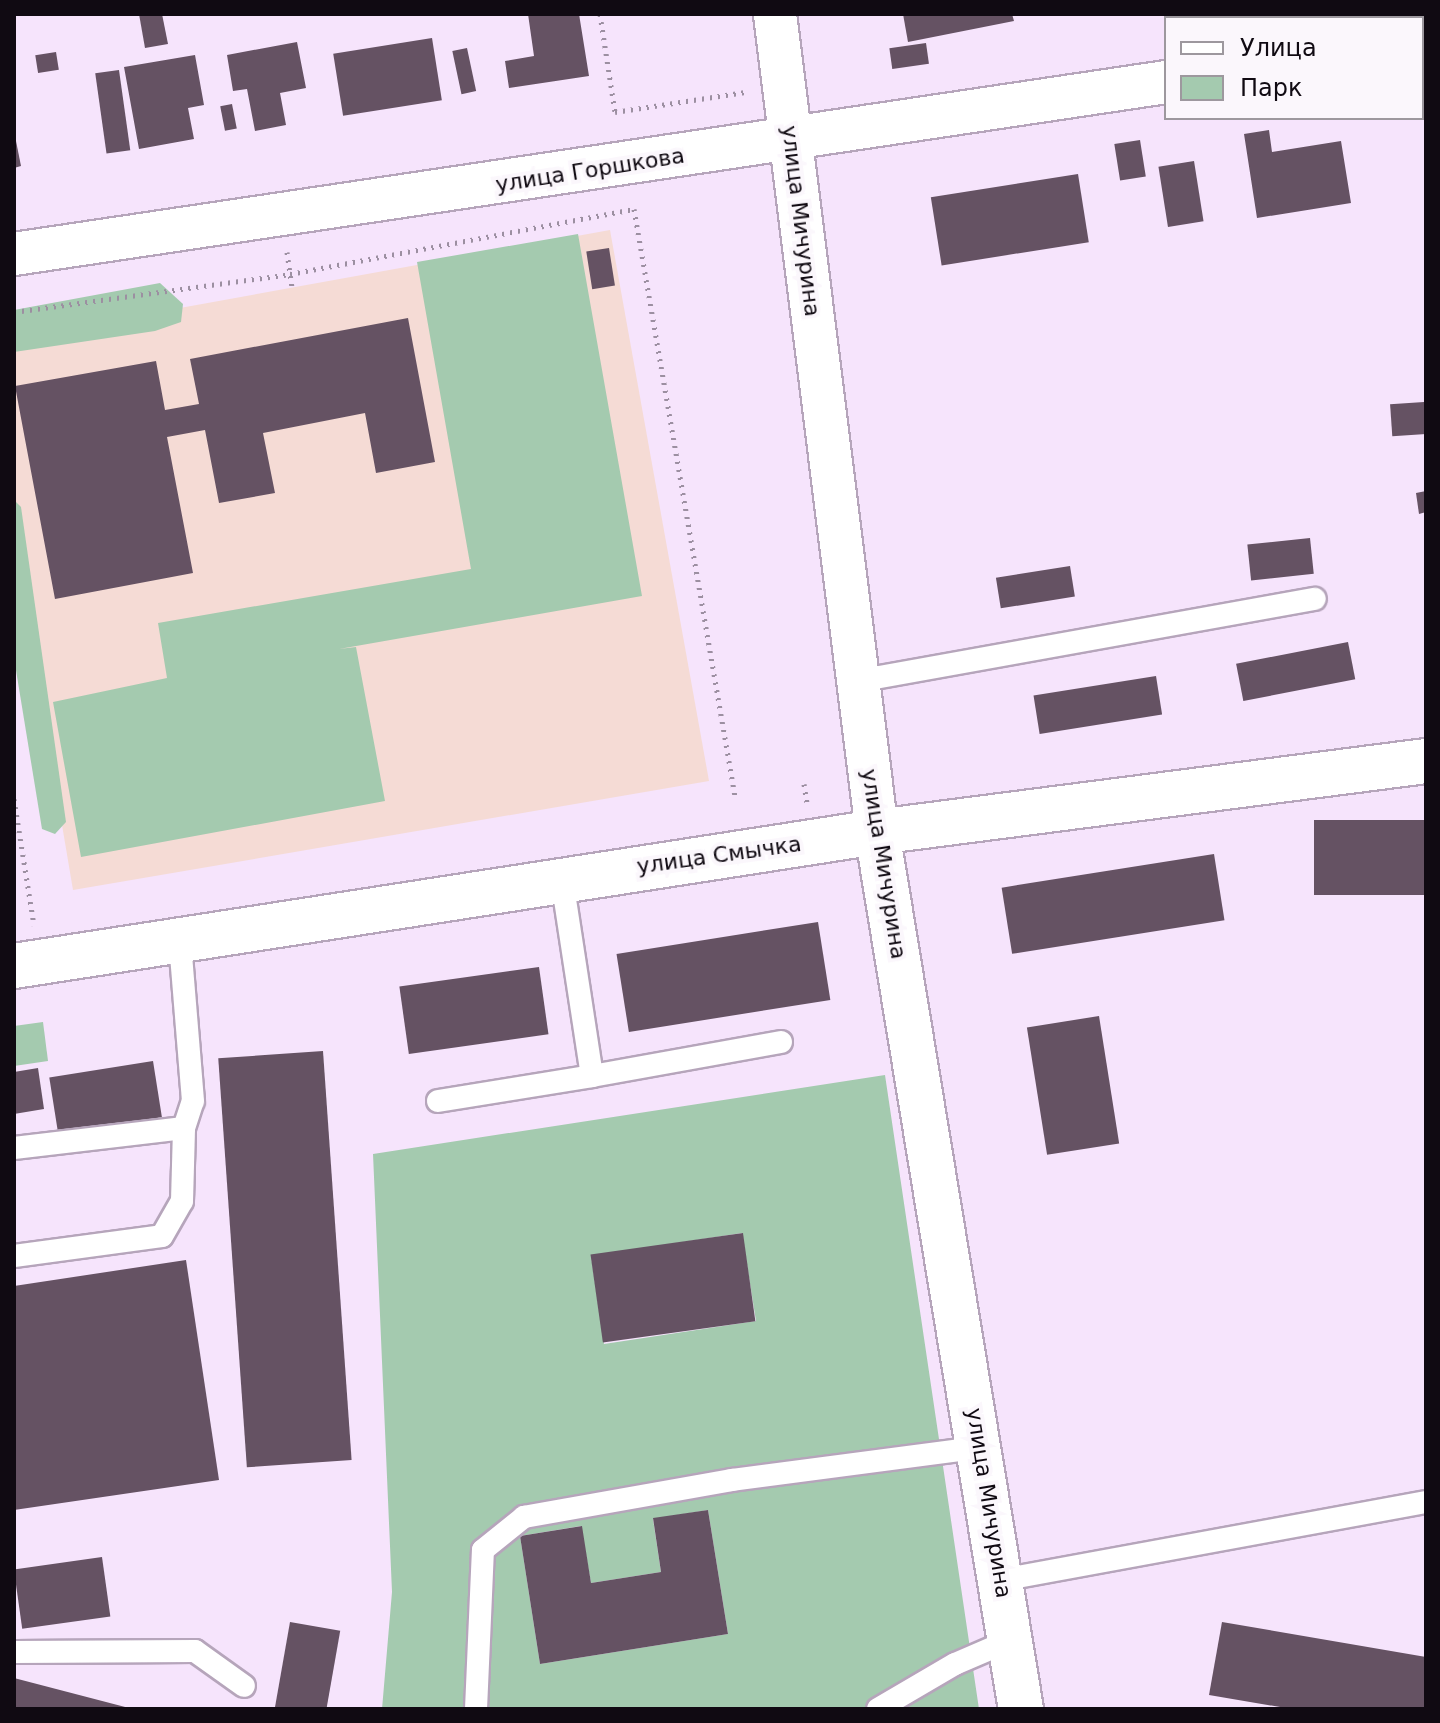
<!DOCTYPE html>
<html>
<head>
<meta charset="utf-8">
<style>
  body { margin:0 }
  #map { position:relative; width:1440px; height:1723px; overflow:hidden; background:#f6e4fc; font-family:"DejaVu Sans",sans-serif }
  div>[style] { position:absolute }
  .education>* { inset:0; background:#f5dbd5 }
  .green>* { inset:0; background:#a4caaf }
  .building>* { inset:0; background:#655263; transform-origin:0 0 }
  .path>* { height:5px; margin-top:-2.5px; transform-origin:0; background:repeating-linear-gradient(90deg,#9c8fa1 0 2px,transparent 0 8px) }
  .roads { filter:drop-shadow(2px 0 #b6a5bb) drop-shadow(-2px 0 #b6a5bb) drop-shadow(0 2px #b6a5bb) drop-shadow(0 -2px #b6a5bb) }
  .service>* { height:22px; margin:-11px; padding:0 11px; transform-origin:11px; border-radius:11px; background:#fff }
  .minor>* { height:42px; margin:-21px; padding:0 21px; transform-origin:21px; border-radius:21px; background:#fff }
  .tertiary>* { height:44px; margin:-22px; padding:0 22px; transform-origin:22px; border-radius:22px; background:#fff }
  span { translate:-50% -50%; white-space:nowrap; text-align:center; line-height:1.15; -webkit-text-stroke:8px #fbf7fc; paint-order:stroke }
  .street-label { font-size:22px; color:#100a12 }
  .frame { position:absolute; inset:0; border:16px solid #100a12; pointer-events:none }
  .legend { position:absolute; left:1164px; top:16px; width:260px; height:104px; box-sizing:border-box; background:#fbf7fc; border:2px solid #9d989e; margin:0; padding:10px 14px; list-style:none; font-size:24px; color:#100a12 }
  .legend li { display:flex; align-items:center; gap:16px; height:40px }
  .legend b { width:40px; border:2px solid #9d989e }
</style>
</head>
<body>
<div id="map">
  <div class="education">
    <div style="clip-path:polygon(610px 230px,709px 781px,73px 890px,14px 541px,14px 338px)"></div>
  </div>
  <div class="green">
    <div style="clip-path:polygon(578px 234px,642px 596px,339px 649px,356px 647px,385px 801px,81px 857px,53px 702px,167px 678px,158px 623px,471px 569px,417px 262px)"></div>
    <div style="clip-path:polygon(160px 283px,183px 304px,181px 322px,155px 331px,14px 352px,14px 310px)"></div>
    <div style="clip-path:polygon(14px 500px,21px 507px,66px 822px,55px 834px,42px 829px,14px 658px)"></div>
    <div style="clip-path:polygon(43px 1022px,48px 1061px,14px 1066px,14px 1026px)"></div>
    <div style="clip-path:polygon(evenodd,885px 1075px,979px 1709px,382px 1709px,392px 1592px,373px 1154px,885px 1075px,742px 1233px,756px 1321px,604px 1344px,591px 1256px,742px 1233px,885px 1075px,708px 1510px,728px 1634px,540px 1664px,520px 1536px,581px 1526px,591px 1583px,661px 1572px,653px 1519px,708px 1510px)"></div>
  </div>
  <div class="building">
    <div style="clip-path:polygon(139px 14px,162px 14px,168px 44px,145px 48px)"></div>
    <div style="clip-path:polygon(528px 14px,579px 14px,589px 76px,509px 88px,505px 61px,534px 56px)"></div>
    <div style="clip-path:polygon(903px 14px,1012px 14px,1014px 21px,908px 42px)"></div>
    <div style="left:1194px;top:14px;width:21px;height:4px"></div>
    <div style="left:432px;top:38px;width:63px;height:100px;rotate:81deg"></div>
    <div style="clip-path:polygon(297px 42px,306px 88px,280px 93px,286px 125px,255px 131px,247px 89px,233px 91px,227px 55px)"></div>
    <div style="left:926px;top:43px;width:21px;height:37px;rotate:82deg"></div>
    <div style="left:467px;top:48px;width:44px;height:15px;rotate:78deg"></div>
    <div style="left:56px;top:52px;width:18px;height:21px;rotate:81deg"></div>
    <div style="clip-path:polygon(195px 55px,204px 105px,188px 108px,194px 139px,139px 149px,124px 67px)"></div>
    <div style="left:119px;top:70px;width:81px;height:24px;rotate:82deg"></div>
    <div style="left:232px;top:104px;width:25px;height:12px;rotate:79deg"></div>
    <div style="clip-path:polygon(1269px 130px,1272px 152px,1341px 141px,1351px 203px,1257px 218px,1244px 134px)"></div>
    <div style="clip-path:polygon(14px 131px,21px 166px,14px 168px)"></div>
    <div style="left:1140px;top:140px;width:37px;height:26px;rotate:81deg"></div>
    <div style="left:1194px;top:161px;width:61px;height:36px;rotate:81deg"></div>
    <div style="left:1078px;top:174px;width:69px;height:149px;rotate:81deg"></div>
    <div style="left:609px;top:248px;width:38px;height:23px;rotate:81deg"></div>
    <div style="clip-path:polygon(408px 318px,435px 462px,376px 473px,365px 413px,263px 433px,275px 493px,219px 503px,205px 430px,167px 437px,193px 573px,55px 599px,15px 386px,156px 361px,165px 410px,199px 404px,190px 359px)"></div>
    <div style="left:1424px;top:402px;width:32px;height:34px;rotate:86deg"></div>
    <div style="clip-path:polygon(1426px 491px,1426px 512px,1419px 514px,1416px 493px)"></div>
    <div style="left:1310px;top:538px;width:36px;height:63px;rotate:84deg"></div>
    <div style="left:1070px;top:566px;width:31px;height:75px;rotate:81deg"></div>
    <div style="left:1348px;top:642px;width:38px;height:114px;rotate:79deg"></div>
    <div style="left:1156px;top:676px;width:39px;height:124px;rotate:81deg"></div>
    <div style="left:1426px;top:820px;width:75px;height:112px;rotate:90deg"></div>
    <div style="left:1214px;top:854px;width:67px;height:215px;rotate:81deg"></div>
    <div style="left:818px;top:922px;width:79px;height:204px;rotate:81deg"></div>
    <div style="left:539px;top:967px;width:68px;height:141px;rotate:82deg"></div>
    <div style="left:1099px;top:1016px;width:129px;height:73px;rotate:81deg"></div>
    <div style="left:323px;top:1051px;width:410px;height:105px;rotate:86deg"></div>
    <div style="left:153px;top:1061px;width:57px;height:105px;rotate:81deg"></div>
    <div style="clip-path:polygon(38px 1068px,44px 1109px,14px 1114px,14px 1072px)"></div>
    <div style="left:743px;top:1233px;width:89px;height:154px;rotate:82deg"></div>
    <div style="clip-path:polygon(186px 1260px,219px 1480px,14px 1510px,14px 1286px)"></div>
    <div style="clip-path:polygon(708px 1510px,728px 1634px,540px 1664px,520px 1536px,582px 1526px,591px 1583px,661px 1572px,653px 1518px)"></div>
    <div style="left:102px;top:1557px;width:60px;height:89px;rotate:82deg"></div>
    <div style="left:290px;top:1622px;width:51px;height:89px;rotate:10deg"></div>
    <div style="clip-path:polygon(1222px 1622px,1426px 1657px,1426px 1709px,1292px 1709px,1209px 1695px)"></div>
    <div style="clip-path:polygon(14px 1678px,129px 1708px,129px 1709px,14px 1709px)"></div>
  </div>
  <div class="path">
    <div style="left:600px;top:14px;width:99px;rotate:81.3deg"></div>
    <div style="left:615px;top:112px;width:132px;rotate:-8.7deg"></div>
    <div style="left:287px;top:252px;width:35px;rotate:82deg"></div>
    <div style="left:14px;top:312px;width:279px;rotate:-7.8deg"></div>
    <div style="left:290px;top:274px;width:350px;rotate:-10.7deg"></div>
    <div style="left:634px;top:209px;width:596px;rotate:80.24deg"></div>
    <div style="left:804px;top:784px;width:19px;rotate:81deg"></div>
    <div style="left:14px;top:799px;width:128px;rotate:81deg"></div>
  </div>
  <div class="roads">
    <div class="service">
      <div style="left:858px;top:681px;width:464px;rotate:-10.2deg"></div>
      <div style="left:592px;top:1076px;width:192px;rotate:-10.2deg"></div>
      <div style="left:438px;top:1101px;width:156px;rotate:-9.2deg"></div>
      <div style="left:592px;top:1076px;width:199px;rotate:-98.7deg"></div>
      <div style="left:14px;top:1148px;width:171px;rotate:-6.7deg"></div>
      <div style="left:184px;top:1128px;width:28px;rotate:-72deg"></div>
      <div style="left:193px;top:1101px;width:160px;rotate:-94.7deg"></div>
      <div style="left:14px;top:1256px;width:149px;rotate:-7.7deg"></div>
      <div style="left:162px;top:1236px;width:40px;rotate:-60.3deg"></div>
      <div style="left:182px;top:1201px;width:73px;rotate:-88.4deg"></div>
      <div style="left:1001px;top:1580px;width:432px;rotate:-10.4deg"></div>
      <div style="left:14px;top:1652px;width:181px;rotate:-0.3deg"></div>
      <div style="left:195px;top:1651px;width:60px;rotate:35.5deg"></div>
      <div style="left:476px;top:1709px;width:159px;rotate:-87.5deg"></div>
      <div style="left:483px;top:1550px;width:53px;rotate:-38.8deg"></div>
      <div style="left:524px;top:1517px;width:211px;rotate:-10.1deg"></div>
      <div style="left:732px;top:1480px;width:251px;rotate:-7.5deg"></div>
      <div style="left:878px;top:1709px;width:89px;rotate:-30.3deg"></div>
      <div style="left:955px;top:1664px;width:61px;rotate:-23.2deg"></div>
    </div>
    <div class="minor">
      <div style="left:775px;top:14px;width:824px;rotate:82.89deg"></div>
      <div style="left:1422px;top:42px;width:4px;rotate:-14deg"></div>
      <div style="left:14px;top:254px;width:1165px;rotate:-8.49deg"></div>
    </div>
    <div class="tertiary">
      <div style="left:877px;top:832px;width:889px;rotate:80.68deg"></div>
      <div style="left:14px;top:966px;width:873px;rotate:-8.83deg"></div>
      <div style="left:877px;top:832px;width:554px;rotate:-7.37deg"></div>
    </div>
  </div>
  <div class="street-label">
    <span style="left:590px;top:170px;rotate:-9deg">улица Горшкова</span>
    <span style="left:801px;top:221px;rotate:83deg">улица Мичурина</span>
    <span style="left:719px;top:855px;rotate:-8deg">улица Смычка</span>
    <span style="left:884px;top:864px;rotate:81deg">улица Мичурина</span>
    <span style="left:989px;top:1503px;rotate:81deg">улица Мичурина</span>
  </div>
  <div class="frame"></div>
  <ul class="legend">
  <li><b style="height:10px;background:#fff"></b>Улица</li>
  <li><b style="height:22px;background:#a4caaf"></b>Парк</li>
  </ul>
</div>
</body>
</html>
